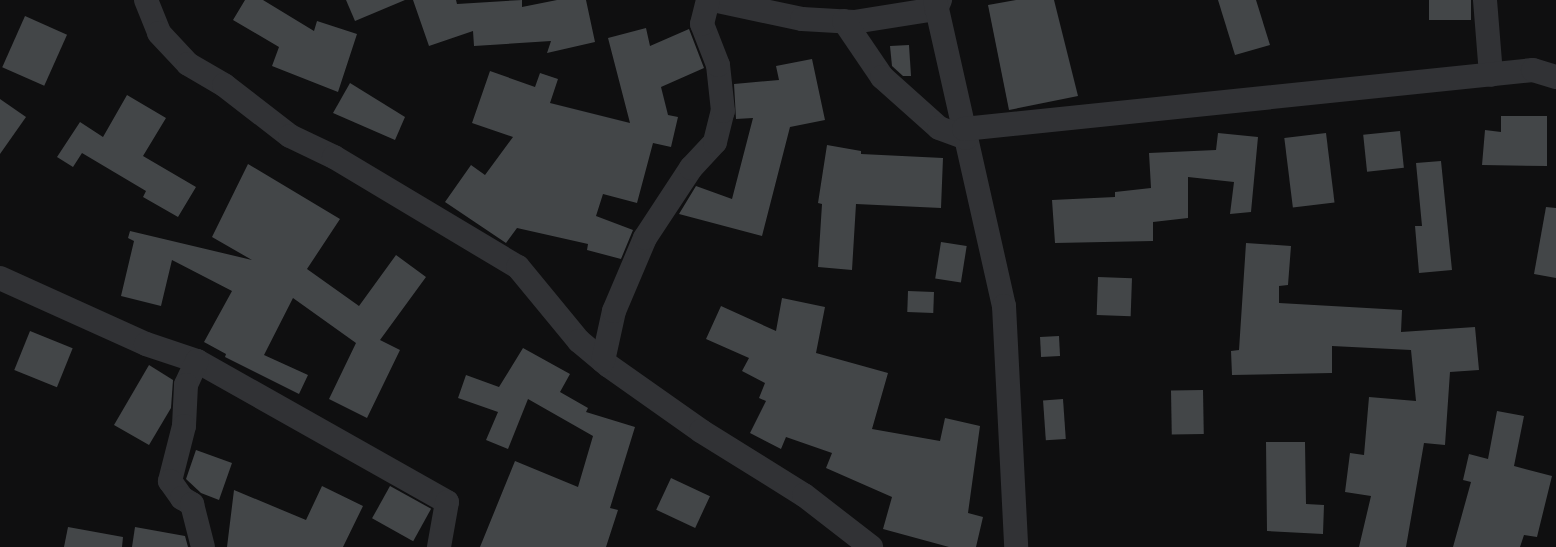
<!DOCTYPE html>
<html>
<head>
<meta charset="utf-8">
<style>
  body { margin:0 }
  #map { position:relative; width:1556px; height:547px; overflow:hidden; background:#0f0f10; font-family:Rubik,sans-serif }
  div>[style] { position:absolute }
  .building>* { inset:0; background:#434648; transform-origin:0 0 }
  .minor>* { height:24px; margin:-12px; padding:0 12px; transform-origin:12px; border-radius:12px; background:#313235 }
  span { translate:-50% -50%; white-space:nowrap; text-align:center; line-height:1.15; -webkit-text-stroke:4.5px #0a0b0b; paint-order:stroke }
</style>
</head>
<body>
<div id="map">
  <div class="building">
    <div style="clip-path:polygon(245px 0,263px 0,314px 31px,317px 21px,357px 34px,338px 92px,272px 66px,279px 47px,233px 20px)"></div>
    <div style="clip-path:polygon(346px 0,405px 0,355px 21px)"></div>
    <div style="clip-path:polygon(413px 0,456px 0,457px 4px,522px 0,522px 7px,557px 0,586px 0,595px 42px,547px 53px,551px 41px,474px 46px,473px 31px,429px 46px)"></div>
    <div style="clip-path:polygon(1016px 0,1054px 0,1078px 96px,1009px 110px,988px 5px)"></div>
    <div style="clip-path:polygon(1218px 0,1256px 0,1270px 45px,1235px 55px)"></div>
    <div style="left:1429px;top:0;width:42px;height:20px"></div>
    <div style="left:25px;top:16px;width:46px;height:56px;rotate:24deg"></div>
    <div style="clip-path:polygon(646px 28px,650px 46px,689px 29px,704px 68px,661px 87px,668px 115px,678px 117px,671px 147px,653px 143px,637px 203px,603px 194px,596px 216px,633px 230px,621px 259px,587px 250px,588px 244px,517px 228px,506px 243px,445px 202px,471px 165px,485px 175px,513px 137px,472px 123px,490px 71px,535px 87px,540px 73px,558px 79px,550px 103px,630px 123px,608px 38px)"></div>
    <div style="clip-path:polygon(909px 45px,911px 76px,903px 76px,892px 66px,890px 46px)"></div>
    <div style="clip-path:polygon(812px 59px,825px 120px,790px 127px,762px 236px,679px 214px,696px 186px,732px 199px,753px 118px,736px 119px,734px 84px,779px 80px,776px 66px)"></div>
    <div style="clip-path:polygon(350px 83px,405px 117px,395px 140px,333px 113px)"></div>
    <div style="clip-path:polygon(127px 95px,166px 118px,143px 156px,196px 187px,178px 217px,143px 197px,146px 191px,82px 153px,73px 167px,57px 157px,80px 122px,103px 137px)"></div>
    <div style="clip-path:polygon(0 99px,26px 117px,0 154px)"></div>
    <div style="clip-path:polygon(1501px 116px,1547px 116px,1547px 166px,1482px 165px,1485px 130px,1501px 132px)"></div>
    <div style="left:1400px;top:131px;width:37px;height:37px;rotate:84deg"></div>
    <div style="clip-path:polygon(1218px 133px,1258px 137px,1251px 212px,1230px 214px,1234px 182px,1188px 177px,1188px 218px,1153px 222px,1153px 241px,1055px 243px,1052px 200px,1115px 197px,1115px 192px,1151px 188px,1149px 153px,1216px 150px)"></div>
    <div style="left:1326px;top:133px;width:70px;height:42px;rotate:83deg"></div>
    <div style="clip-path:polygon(827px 145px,861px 151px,861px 154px,943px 158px,941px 208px,856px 204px,852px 270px,818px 267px,822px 204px,818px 203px)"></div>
    <div style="clip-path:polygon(1441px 161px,1452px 270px,1419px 273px,1415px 226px,1422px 226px,1416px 163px)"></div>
    <div style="clip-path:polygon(248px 164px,340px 219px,307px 269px,359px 306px,396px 255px,426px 277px,380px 340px,400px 350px,367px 418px,329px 399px,356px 343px,293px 298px,264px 355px,308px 375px,299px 394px,225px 357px,226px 354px,204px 342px,232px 291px,172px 260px,161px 306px,121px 296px,134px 241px,128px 238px,130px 231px,252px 260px,212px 237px)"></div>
    <div style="clip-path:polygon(1546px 207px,1556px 208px,1556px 278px,1534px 274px)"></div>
    <div style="left:941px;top:242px;width:26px;height:37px;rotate:9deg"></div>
    <div style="clip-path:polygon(1246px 243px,1291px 246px,1288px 285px,1279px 286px,1279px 303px,1402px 310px,1401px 332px,1475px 327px,1479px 370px,1450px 372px,1445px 445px,1424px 443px,1406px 547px,1359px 547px,1371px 496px,1345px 492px,1350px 453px,1364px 455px,1369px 397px,1416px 401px,1411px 350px,1332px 346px,1332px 373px,1232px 375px,1231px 351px,1239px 350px)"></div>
    <div style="left:1098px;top:277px;width:34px;height:38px;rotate:2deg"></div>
    <div style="left:908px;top:291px;width:26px;height:21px;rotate:2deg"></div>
    <div style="clip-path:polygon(782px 298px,825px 307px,816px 353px,888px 373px,872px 429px,940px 441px,945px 418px,980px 426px,968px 513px,983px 517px,976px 547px,949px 547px,883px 529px,892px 497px,826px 468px,832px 453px,786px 437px,781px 449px,750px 433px,766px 401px,759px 398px,765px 383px,742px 371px,749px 358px,706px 339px,721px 306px,776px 331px)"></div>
    <div style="left:30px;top:331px;width:46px;height:42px;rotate:22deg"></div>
    <div style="left:1059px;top:336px;width:20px;height:19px;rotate:87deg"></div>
    <div style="clip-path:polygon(523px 348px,570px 374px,560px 392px,588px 408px,586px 412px,635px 427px,610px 508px,618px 510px,606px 547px,480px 547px,515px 461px,578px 487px,593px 436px,528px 399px,508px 449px,486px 440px,498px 412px,458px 398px,466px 375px,499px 387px)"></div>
    <div style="clip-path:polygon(149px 365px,173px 380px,171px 408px,149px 445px,114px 425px)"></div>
    <div style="left:1203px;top:390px;width:44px;height:32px;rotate:89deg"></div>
    <div style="left:1063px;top:399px;width:40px;height:20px;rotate:86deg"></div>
    <div style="clip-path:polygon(1497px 411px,1524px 416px,1514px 466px,1552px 476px,1537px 537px,1524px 535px,1520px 547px,1453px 547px,1471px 482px,1463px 480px,1469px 454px,1488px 459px)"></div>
    <div style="clip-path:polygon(1266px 442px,1305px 442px,1306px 504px,1324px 505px,1323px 534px,1267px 531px)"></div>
    <div style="clip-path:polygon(196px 450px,232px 463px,219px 500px,201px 493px,186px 479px)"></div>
    <div style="left:671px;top:478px;width:43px;height:35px;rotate:25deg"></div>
    <div style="clip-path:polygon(322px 486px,363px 506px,343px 547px,227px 547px,234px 490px,306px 520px)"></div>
    <div style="left:390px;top:486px;width:47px;height:37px;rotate:29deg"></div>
    <div style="clip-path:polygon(68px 527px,123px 537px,122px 547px,64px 547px)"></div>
    <div style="clip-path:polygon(135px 527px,185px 536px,188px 547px,132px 547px)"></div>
  </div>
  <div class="minor">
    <div style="left:146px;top:0;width:35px;rotate:68deg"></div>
    <div style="left:159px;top:33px;width:42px;rotate:46.9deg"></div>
    <div style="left:188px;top:64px;width:42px;rotate:30.3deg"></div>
    <div style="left:224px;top:85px;width:83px;rotate:37.7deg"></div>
    <div style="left:290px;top:136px;width:49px;rotate:25.5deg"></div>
    <div style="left:334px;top:157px;width:214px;rotate:30.9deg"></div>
    <div style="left:518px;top:267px;width:96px;rotate:50.5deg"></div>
    <div style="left:579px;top:341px;width:39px;rotate:40deg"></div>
    <div style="left:609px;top:366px;width:113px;rotate:35.2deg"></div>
    <div style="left:701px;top:431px;width:121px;rotate:31.9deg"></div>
    <div style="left:804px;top:495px;width:85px;rotate:37.8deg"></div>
    <div style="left:713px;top:0;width:91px;rotate:12.1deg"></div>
    <div style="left:802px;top:19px;width:52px;rotate:3.3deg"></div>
    <div style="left:854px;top:22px;width:83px;rotate:-9deg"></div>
    <div style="left:936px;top:9px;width:10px;rotate:-66deg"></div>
    <div style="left:935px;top:0;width:314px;rotate:77.3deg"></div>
    <div style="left:1004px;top:306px;width:241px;rotate:87.1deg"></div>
    <div style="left:1485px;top:0;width:75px;rotate:85.4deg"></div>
    <div style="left:844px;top:21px;width:68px;rotate:55.8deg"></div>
    <div style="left:882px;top:77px;width:76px;rotate:41.8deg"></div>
    <div style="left:939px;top:128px;width:29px;rotate:20deg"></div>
    <div style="left:964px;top:129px;width:572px;rotate:-5.92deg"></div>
    <div style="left:1533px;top:70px;width:24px;rotate:17deg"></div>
    <div style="left:0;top:278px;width:160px;rotate:24.3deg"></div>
    <div style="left:146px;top:344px;width:54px;rotate:18.4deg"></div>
    <div style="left:197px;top:361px;width:287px;rotate:29.4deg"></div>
    <div style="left:447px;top:502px;width:46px;rotate:100.1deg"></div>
    <div style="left:197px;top:361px;width:26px;rotate:115deg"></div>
    <div style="left:186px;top:385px;width:41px;rotate:92.8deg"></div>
    <div style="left:184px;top:426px;width:57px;rotate:104.3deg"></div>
    <div style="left:170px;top:481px;width:21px;rotate:55deg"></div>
    <div style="left:182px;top:498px;width:12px;rotate:31deg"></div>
    <div style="left:192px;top:504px;width:44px;rotate:75.7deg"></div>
    <div style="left:603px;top:361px;width:51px;rotate:-77.6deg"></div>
    <div style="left:614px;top:311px;width:79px;rotate:-67deg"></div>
    <div style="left:645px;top:238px;width:84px;rotate:-56.7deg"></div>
    <div style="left:691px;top:168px;width:35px;rotate:-47deg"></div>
    <div style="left:715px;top:142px;width:32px;rotate:-76deg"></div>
    <div style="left:723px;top:111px;width:46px;rotate:-96.2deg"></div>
    <div style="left:718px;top:65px;width:44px;rotate:-111.3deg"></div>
    <div style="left:702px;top:24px;width:25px;rotate:-76deg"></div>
  </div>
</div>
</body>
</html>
